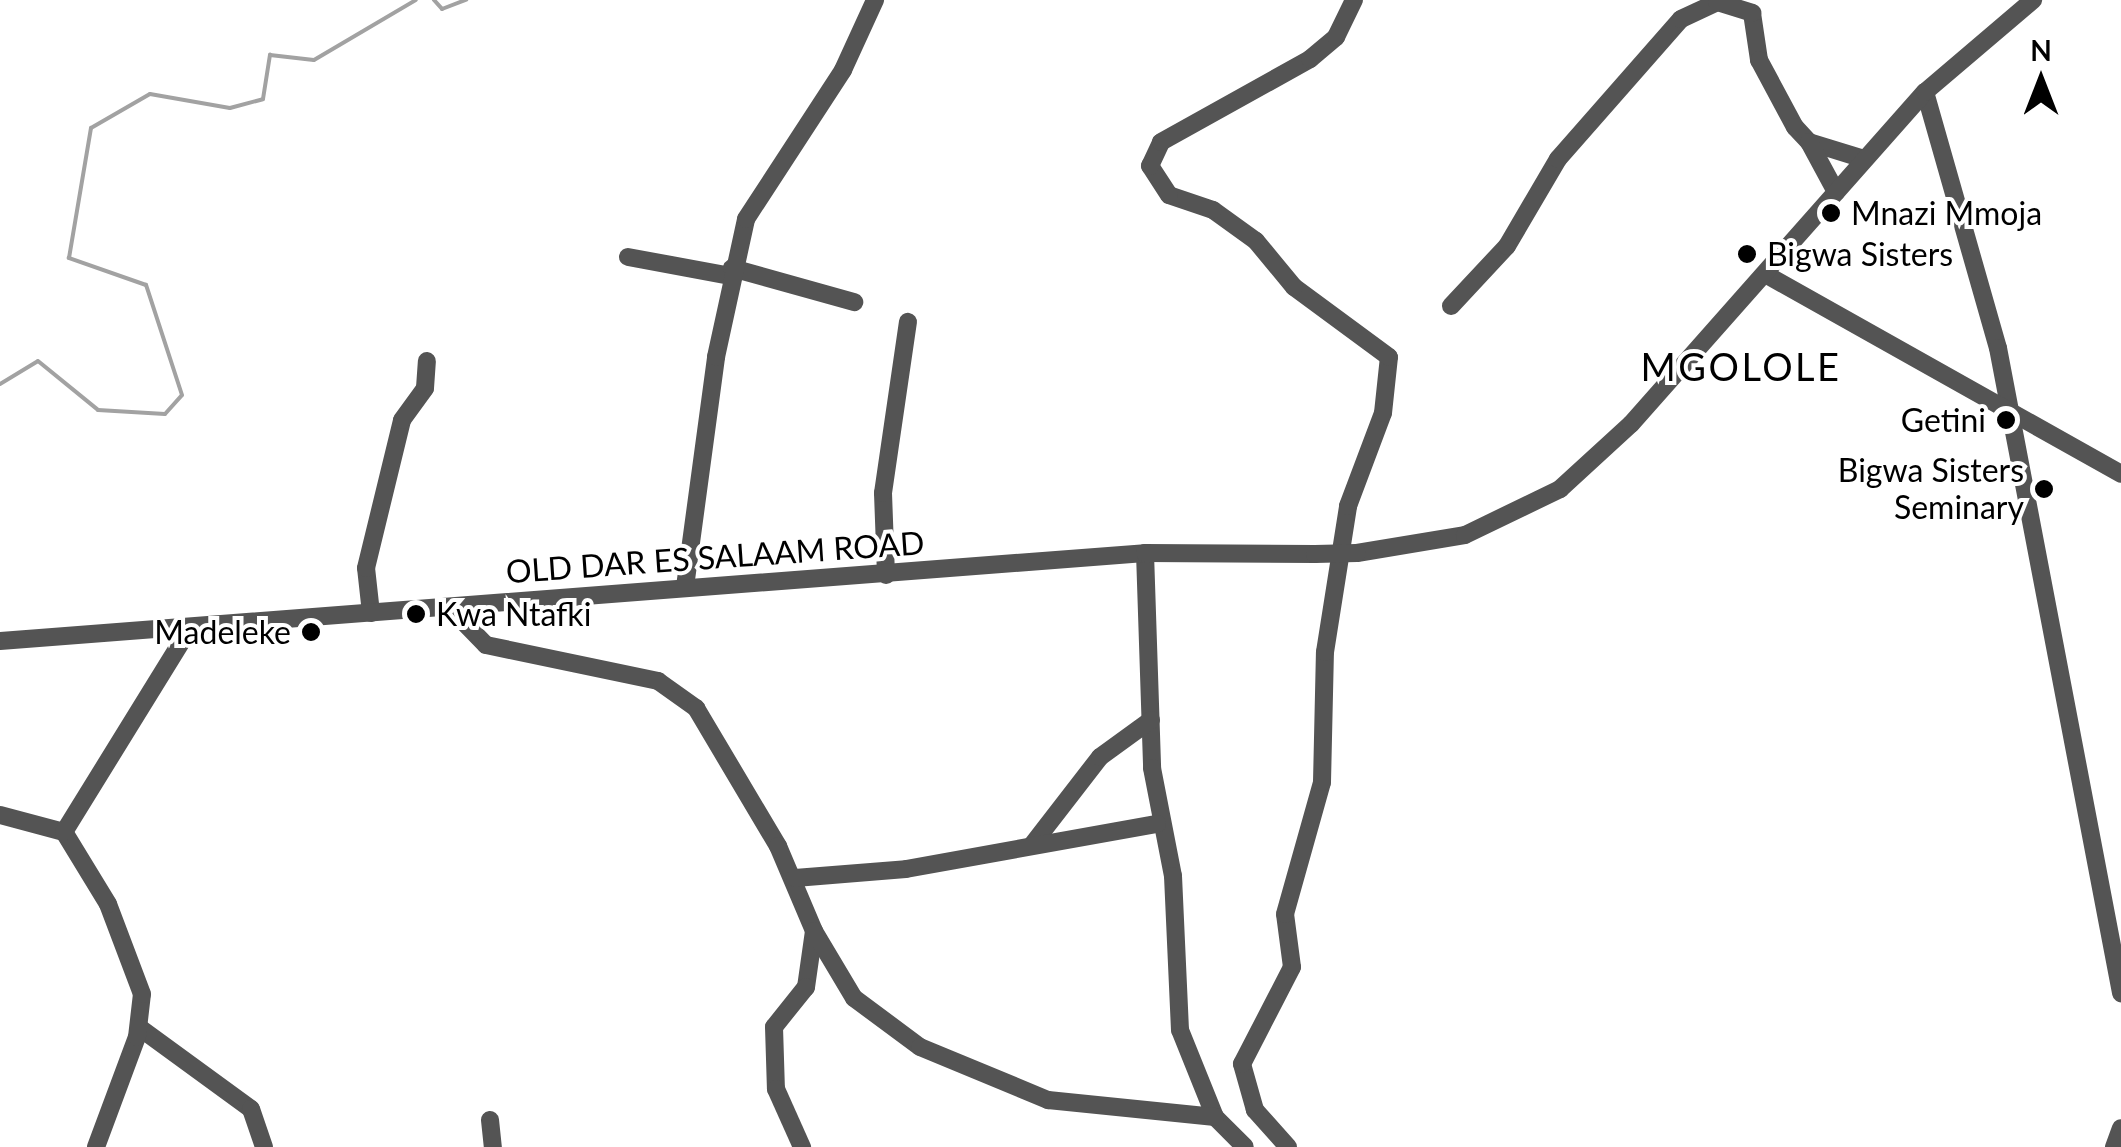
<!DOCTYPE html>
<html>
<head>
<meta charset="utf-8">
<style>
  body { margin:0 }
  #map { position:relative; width:2121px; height:1147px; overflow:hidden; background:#fff; font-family:Lato,sans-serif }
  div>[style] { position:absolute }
  .stream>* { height:4px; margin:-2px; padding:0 2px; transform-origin:2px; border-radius:2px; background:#a2a2a2 }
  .minor>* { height:18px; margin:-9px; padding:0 9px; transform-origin:9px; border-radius:9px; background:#545454 }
  .minor-bridge>* { height:18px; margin:-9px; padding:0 9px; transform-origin:9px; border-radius:9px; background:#545454 }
  .dots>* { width:28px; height:28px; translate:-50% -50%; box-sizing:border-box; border:5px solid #fff; border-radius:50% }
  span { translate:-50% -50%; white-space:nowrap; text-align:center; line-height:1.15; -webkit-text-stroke:8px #fff; paint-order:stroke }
  .poi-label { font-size:32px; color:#000 }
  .left { translate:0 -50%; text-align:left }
  .right { translate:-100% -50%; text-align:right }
  .street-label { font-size:32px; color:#000 }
  .quarter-label { font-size:38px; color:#000; letter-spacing:2.5px }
  .north { position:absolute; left:1991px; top:30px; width:100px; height:100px; -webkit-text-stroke:8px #fff; paint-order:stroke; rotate:0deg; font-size:28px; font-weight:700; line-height:40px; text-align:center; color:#000 }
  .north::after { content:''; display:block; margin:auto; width:35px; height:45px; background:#000; clip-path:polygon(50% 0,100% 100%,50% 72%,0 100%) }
</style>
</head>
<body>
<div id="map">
  <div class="stream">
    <div style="left:434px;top:0;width:12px;rotate:48deg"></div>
    <div style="left:442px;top:9px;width:26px;rotate:-21deg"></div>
    <div style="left:0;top:384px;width:44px;rotate:-31.2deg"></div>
    <div style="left:38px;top:361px;width:77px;rotate:39.2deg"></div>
    <div style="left:98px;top:410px;width:67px;rotate:3.4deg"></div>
    <div style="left:165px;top:414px;width:25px;rotate:-48deg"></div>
    <div style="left:182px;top:395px;width:116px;rotate:-108.1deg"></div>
    <div style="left:146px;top:285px;width:82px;rotate:-160.7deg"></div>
    <div style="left:69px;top:258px;width:132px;rotate:-80.4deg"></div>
    <div style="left:91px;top:128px;width:68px;rotate:-30deg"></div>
    <div style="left:150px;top:94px;width:81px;rotate:9.9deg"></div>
    <div style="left:230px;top:108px;width:34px;rotate:-15deg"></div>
    <div style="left:263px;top:99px;width:45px;rotate:-81deg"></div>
    <div style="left:270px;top:55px;width:44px;rotate:6.5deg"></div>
    <div style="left:314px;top:60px;width:118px;rotate:-30.5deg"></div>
  </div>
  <div class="minor">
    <div style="left:1752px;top:13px;width:48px;rotate:81.5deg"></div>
    <div style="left:1759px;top:60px;width:76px;rotate:61.8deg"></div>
    <div style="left:1795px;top:127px;width:21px;rotate:47deg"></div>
    <div style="left:1809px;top:142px;width:58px;rotate:17.2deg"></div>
    <div style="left:1925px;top:92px;width:266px;rotate:74.1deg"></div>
    <div style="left:1998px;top:348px;width:657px;rotate:79.2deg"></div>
    <div style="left:1809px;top:142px;width:57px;rotate:61.6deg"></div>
    <div style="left:628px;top:257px;width:105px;rotate:10.5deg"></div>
    <div style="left:732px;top:268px;width:127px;rotate:15.6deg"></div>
    <div style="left:1765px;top:274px;width:408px;rotate:29.3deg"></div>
    <div style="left:1451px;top:306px;width:82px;rotate:-47deg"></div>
    <div style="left:1507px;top:246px;width:101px;rotate:-59.6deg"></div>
    <div style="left:1558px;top:159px;width:186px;rotate:-48.7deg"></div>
    <div style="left:1681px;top:19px;width:40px;rotate:-25deg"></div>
    <div style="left:1717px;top:2px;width:37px;rotate:17deg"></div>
    <div style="left:1145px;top:553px;width:215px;rotate:88.1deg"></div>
    <div style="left:1152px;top:768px;width:110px;rotate:79deg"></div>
    <div style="left:1173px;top:876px;width:154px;rotate:87.4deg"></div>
    <div style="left:1180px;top:1030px;width:94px;rotate:68.1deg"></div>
    <div style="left:1215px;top:1117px;width:42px;rotate:45deg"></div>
    <div style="left:1357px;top:553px;width:109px;rotate:-9.5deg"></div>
    <div style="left:1465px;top:535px;width:106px;rotate:-25.8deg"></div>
    <div style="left:1560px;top:489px;width:96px;rotate:-42.5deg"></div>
    <div style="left:1631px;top:424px;width:443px;rotate:-48.5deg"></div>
    <div style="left:1925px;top:92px;width:142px;rotate:-40.4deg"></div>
    <div style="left:886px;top:575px;width:82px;rotate:-92.1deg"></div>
    <div style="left:883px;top:493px;width:173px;rotate:-81.7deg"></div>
    <div style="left:685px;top:587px;width:232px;rotate:-82.3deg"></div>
    <div style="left:716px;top:357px;width:141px;rotate:-77.7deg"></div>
    <div style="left:746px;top:219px;width:178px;rotate:-56.9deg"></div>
    <div style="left:843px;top:70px;width:77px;rotate:-65.4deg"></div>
    <div style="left:449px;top:607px;width:53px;rotate:45.8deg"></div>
    <div style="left:486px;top:645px;width:176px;rotate:11.8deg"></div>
    <div style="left:658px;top:681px;width:47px;rotate:35.4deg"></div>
    <div style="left:696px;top:708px;width:161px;rotate:59.3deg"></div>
    <div style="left:778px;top:846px;width:92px;rotate:67deg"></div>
    <div style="left:814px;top:931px;width:57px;rotate:98.1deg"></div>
    <div style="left:806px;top:987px;width:51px;rotate:128.7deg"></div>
    <div style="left:774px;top:1027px;width:62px;rotate:88.2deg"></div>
    <div style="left:776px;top:1089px;width:64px;rotate:65.9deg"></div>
    <div style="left:371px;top:613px;width:45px;rotate:-96.3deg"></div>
    <div style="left:366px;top:568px;width:152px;rotate:-76.3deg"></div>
    <div style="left:402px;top:420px;width:39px;rotate:-54deg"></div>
    <div style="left:425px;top:388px;width:27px;rotate:-86deg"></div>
    <div style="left:0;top:641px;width:1148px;rotate:-4.39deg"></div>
    <div style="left:1145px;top:553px;width:170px;rotate:0.3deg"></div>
    <div style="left:0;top:815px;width:66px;rotate:14.9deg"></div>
    <div style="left:1032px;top:845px;width:111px;rotate:-52.3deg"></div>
    <div style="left:1100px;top:757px;width:63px;rotate:-36deg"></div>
    <div style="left:795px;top:878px;width:111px;rotate:-4.6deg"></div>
    <div style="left:906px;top:869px;width:255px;rotate:-10.2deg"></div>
    <div style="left:814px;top:931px;width:78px;rotate:59.2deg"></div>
    <div style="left:854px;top:998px;width:82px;rotate:36.6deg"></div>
    <div style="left:920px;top:1047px;width:139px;rotate:22.5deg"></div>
    <div style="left:1048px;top:1100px;width:168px;rotate:5.8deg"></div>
    <div style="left:140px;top:1028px;width:137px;rotate:36.1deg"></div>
    <div style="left:251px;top:1109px;width:40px;rotate:71.1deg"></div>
    <div style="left:490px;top:1120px;width:27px;rotate:84deg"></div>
    <div style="left:96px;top:1147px;width:117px;rotate:-69.6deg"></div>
    <div style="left:137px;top:1037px;width:43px;rotate:-83.4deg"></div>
    <div style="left:142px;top:994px;width:96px;rotate:-110.7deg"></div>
    <div style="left:108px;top:904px;width:84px;rotate:-121.4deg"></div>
    <div style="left:64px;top:832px;width:240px;rotate:-58.3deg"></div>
    <div style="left:1288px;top:1147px;width:50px;rotate:-131.7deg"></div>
    <div style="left:1255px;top:1110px;width:48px;rotate:-105.8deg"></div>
    <div style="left:1242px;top:1064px;width:109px;rotate:-62.7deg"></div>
    <div style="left:1292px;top:967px;width:53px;rotate:-97.5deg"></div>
    <div style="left:1285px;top:914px;width:137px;rotate:-74.3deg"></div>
    <div style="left:1322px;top:782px;width:130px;rotate:-88.7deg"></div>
    <div style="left:1325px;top:652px;width:148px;rotate:-81deg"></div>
    <div style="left:1348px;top:506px;width:99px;rotate:-69.4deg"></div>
    <div style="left:1383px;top:413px;width:56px;rotate:-83.9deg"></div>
    <div style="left:1389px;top:357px;width:118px;rotate:-143.6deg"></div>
    <div style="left:1294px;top:287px;width:60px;rotate:-129.6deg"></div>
    <div style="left:1256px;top:241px;width:53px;rotate:-144.2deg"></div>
    <div style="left:1213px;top:210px;width:46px;rotate:-161.2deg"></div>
    <div style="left:1169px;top:195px;width:35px;rotate:-123deg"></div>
    <div style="left:1150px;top:166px;width:26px;rotate:-65deg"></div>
    <div style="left:1161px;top:142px;width:171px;rotate:-29.1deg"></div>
    <div style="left:1310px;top:59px;width:34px;rotate:-40deg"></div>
    <div style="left:1336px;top:37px;width:41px;rotate:-64.1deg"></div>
    <div style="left:2114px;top:1147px;width:20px;rotate:-70deg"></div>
  </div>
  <div class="minor-bridge">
    <div style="left:1315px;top:554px;width:42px;rotate:-1.4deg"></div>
  </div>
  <div class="dots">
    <div style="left:1831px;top:213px;background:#000"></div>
    <div style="left:1747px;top:254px;background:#000"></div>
    <div style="left:2006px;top:420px;background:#000"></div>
    <div style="left:2044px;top:489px;background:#000"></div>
    <div style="left:416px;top:614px;background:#000"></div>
    <div style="left:311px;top:632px;background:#000"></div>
  </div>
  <div class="poi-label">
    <span class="left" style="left:1851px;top:213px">Mnazi Mmoja</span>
    <span class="left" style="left:1767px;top:254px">Bigwa Sisters</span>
    <span class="right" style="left:1986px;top:420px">Getini</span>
    <span class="right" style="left:2024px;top:489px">Bigwa Sisters<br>Seminary</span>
    <span class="left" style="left:436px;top:614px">Kwa Ntafki</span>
    <span class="right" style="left:291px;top:632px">Madeleke</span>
  </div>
  <div class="street-label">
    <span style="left:715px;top:557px;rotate:-4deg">OLD DAR ES SALAAM ROAD</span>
  </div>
  <div class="quarter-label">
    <span style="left:1741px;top:367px">MGOLOLE</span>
  </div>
  <div class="north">N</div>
</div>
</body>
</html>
